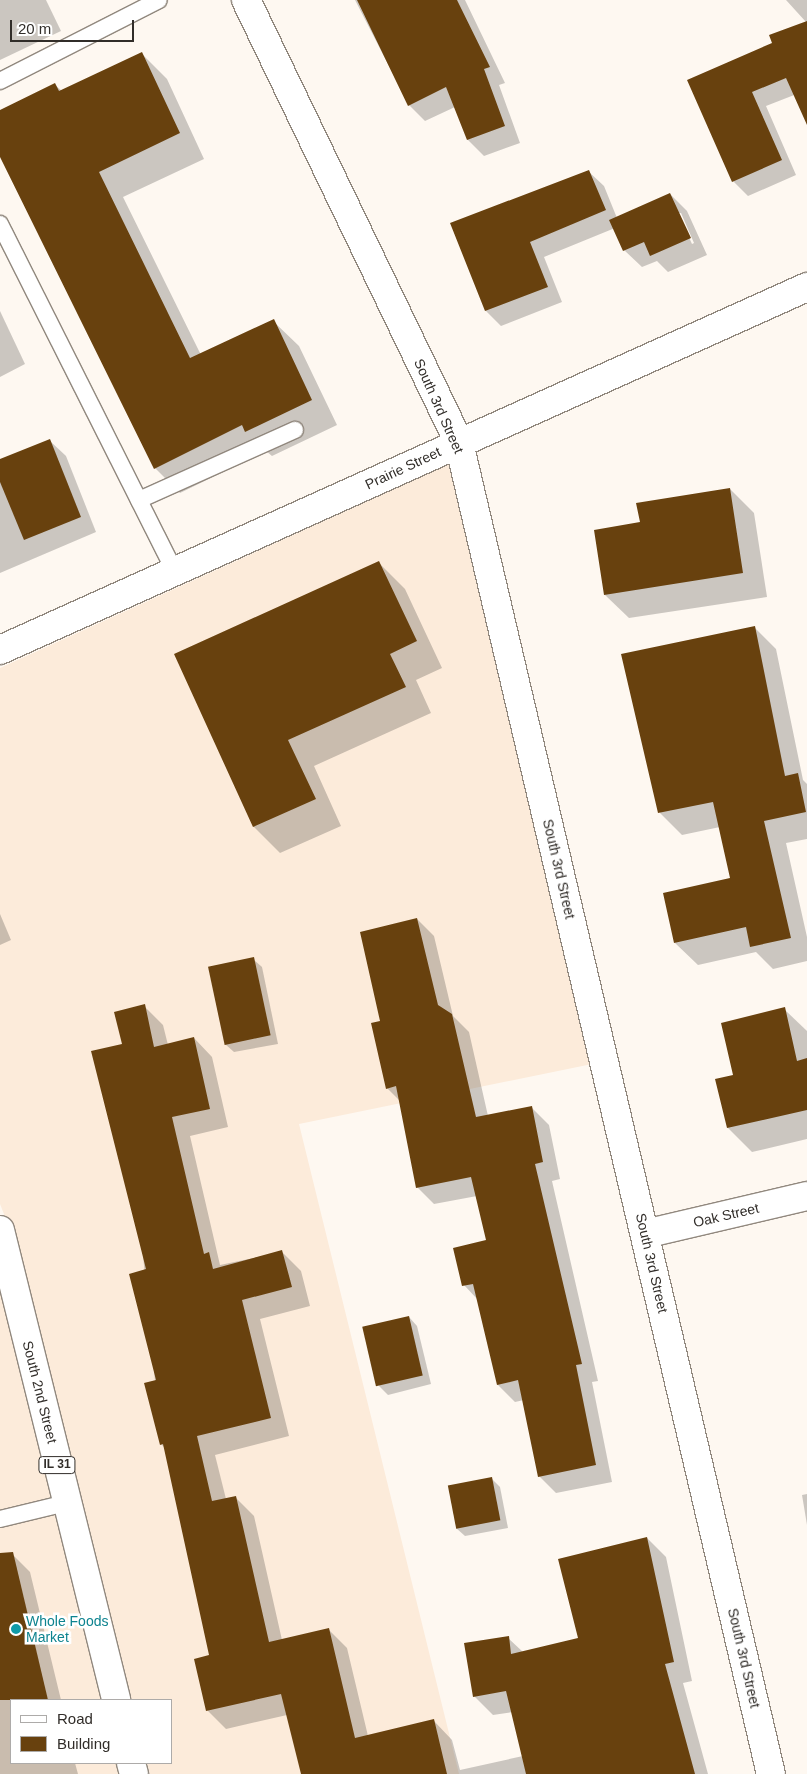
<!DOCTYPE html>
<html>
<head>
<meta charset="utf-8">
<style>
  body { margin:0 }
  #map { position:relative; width:807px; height:1774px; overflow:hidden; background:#fef8f1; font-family:Helvetica,sans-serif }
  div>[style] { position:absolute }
  .built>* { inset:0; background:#fcebda }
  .shadow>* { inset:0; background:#0003 }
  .building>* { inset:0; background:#68410e; transform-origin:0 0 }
  .roads { filter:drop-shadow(1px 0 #91887e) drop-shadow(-1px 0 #91887e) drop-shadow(0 1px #91887e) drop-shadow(0 -1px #91887e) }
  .service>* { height:16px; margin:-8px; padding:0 8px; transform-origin:8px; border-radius:8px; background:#fff }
  .minor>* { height:28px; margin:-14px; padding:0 14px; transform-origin:14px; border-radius:14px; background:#fff }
  .tertiary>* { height:28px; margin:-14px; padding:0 14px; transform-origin:14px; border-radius:14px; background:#fff }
  .primary>* { height:28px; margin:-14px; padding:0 14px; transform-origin:14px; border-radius:14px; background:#fff }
  .dots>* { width:14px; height:14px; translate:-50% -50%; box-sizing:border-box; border:2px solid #fff; border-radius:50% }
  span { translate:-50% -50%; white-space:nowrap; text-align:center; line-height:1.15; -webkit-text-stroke:5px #fff; paint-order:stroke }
  .shield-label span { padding:1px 4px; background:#fff; border:1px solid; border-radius:4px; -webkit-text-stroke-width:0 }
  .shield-label { font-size:12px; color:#312d29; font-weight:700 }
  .street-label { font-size:14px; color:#312d29 }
  .culture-label { font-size:14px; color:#0d838f }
  .left { translate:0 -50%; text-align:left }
  .legend { position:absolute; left:10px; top:1699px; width:162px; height:65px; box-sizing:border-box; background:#fff; border:1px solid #adaba9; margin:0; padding:6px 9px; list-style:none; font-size:15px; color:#312d29 }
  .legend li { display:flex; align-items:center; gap:10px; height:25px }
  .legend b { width:25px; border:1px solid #adaba9 }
  .scale { position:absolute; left:10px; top:20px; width:124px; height:22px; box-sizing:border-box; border:2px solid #312d29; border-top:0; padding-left:6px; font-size:15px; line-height:18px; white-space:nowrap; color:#312d29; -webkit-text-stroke:4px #fff; paint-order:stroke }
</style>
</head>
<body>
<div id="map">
  <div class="built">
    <div style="clip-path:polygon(452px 463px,597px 1063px,299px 1124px,459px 1774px,150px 1774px,147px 1763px,171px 1763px,171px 1700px,131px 1700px,8px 1224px,0 1204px,0 668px)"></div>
    <div style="clip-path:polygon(0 1271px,107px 1700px,11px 1700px,11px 1763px,122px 1763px,125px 1774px,0 1774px)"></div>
  </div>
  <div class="shadow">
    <div style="clip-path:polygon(0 0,46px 0,61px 31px,0 60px)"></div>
    <div style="clip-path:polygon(355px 0,465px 0,505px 83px,499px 85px,520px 143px,484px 156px,468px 140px,455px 107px,425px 121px,409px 105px)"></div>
    <div style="clip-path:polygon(786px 0,807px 0,807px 90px,766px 106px,796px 175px,748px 196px,733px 181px,689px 80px,774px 43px,806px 22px)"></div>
    <div style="clip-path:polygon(141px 53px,167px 79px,204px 159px,123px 197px,201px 355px,273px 321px,299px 346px,337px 425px,272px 456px,266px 451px,180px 493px,155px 468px,0 154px,0 112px,55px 85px,62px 91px)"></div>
    <div style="clip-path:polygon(evenodd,588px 171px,604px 186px,617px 218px,670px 194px,687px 211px,707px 255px,668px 272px,657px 261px,642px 267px,624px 250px,615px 228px,544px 257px,562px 302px,501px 326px,486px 311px,452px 224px,588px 171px,678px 213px,681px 213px,694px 243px,692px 244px,678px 213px)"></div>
    <div style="clip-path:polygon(0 311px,25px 364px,0 377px)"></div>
    <div style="clip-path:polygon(50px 441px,66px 456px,96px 532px,0 573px,0 461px)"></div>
    <div style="clip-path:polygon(730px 489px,754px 513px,767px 597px,629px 618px,605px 595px,641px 524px)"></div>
    <div style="clip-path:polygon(379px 563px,405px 589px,442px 668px,416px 680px,431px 713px,314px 766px,341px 826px,280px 853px,254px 827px,176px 655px)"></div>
    <div style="clip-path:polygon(754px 627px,776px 649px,803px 780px,807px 784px,807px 839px,786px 843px,807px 937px,807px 961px,773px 969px,756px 952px,698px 965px,675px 943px,731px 879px,720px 827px,682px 835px,660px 813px)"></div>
    <div style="clip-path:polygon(0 914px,11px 940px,0 945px)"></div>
    <div style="clip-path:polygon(417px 919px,434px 936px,453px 1016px,469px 1032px,488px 1116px,532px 1108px,549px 1125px,560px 1179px,552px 1181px,598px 1381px,592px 1382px,612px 1482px,556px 1493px,539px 1476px,524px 1400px,515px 1402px,498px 1385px,478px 1300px,464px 1285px,487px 1241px,477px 1196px,434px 1204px,417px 1187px,400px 1101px,387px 1088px,382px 1022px)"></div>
    <div style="clip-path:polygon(253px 959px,262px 967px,278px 1044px,234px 1052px,225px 1044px)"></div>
    <div style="clip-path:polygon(144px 1006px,163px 1025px,168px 1045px,194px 1038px,212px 1057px,228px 1127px,190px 1136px,220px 1265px,282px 1252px,301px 1271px,310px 1306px,260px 1319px,289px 1436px,215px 1455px,226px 1499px,235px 1497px,254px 1516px,282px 1640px,328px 1629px,347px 1648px,368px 1736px,434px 1721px,452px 1740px,460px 1770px,523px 1756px,513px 1712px,493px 1715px,474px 1696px,508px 1638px,523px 1652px,580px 1639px,647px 1538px,666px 1557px,692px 1681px,683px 1683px,708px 1774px,302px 1774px,287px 1715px,226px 1729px,207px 1710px,211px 1656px,165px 1448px,161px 1444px,123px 1045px)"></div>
    <div style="clip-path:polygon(784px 1009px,807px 1031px,807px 1139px,752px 1152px,728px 1128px,734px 1075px)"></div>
    <div style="clip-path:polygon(409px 1317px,417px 1326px,431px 1384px,388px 1395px,379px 1386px)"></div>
    <div style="clip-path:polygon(492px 1479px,500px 1487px,508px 1528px,465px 1536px,456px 1528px)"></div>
    <div style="clip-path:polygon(807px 1494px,807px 1525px,802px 1495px)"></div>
    <div style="clip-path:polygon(13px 1555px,30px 1572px,61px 1700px,11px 1700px,11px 1763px,75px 1763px,78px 1774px,0 1774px,0 1559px)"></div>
  </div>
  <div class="building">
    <div style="clip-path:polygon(357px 0,457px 0,490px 67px,484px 69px,505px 126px,467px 140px,446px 87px,408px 106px)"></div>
    <div style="clip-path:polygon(807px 21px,807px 125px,786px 78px,752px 92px,782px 160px,732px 182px,687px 80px,772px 43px,769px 35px)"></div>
    <div style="clip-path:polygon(142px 52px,180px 133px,99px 172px,190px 358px,274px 319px,312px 400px,245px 432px,242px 425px,154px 469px,0 157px,0 110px,55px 83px,59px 91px)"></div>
    <div style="clip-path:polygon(589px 170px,606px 210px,530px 242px,548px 287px,485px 311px,450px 223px)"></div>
    <div style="clip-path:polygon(670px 193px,691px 238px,650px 256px,644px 242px,623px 251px,609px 220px)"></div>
    <div style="clip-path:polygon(50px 439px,81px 517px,24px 540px,0 482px,0 459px)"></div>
    <div style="clip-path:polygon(730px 488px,743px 573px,604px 595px,594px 530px,640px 522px,636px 503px)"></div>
    <div style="clip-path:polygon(379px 561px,417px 641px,390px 654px,406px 687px,288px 740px,316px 799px,253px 827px,174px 654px)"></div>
    <div style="clip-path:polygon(755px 626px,785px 776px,798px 773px,806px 812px,764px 821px,791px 938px,750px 947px,746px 927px,674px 943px,663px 893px,730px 878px,713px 802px,658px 813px,621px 654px)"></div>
    <div style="clip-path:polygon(417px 918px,438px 1005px,452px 1014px,476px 1117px,532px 1106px,543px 1162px,535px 1164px,582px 1364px,576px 1365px,596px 1465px,538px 1477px,518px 1380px,497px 1385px,473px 1284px,462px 1286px,453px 1248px,486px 1240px,471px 1177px,416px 1188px,396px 1086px,386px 1089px,371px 1023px,380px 1021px,360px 932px)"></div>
    <div style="left:254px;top:957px;width:80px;height:47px;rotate:78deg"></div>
    <div style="clip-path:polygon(145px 1004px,154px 1047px,194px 1037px,210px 1109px,172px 1117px,204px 1254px,209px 1252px,213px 1269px,282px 1250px,292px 1287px,242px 1300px,271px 1418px,197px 1436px,212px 1501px,236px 1496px,269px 1642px,329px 1628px,355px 1738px,434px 1719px,447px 1774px,301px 1774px,281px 1694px,206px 1711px,194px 1659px,209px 1655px,163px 1444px,160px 1445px,144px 1383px,156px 1380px,129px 1274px,146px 1269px,91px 1051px,122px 1044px,114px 1012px)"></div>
    <div style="clip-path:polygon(785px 1007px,797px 1061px,807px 1058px,807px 1110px,727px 1128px,715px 1079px,733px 1075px,721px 1023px)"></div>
    <div style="left:409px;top:1316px;width:61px;height:48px;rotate:77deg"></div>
    <div style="left:492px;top:1477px;width:44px;height:45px;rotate:79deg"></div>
    <div style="clip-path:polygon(647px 1537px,674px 1662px,665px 1664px,695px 1774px,526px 1774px,506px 1691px,473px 1697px,464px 1643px,509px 1636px,511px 1654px,578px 1638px,558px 1559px)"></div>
    <div style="clip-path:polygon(13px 1552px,48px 1700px,0 1700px,0 1553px)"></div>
  </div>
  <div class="roads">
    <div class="service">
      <div style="left:0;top:81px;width:178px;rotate:-27deg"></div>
      <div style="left:0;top:224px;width:390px;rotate:63.3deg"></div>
      <div style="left:139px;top:500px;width:171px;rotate:-24.2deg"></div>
      <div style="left:0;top:1519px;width:68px;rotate:-13.6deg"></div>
    </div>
    <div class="minor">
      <div style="left:645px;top:1234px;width:166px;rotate:-13.2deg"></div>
    </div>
    <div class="tertiary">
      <div style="left:246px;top:0;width:492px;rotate:64.3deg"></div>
      <div style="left:459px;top:443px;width:1367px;rotate:76.81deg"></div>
      <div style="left:0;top:650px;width:885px;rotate:-24.22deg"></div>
    </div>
    <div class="primary">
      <div style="left:0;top:1230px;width:484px;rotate:76.1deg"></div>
      <div style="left:131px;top:1763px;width:11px;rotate:75deg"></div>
    </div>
  </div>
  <div class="dots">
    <div style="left:16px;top:1629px;background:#0f9aa8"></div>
  </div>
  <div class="shield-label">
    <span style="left:57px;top:1465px">IL 31</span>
  </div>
  <div class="street-label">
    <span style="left:439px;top:406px;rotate:66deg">South 3rd Street</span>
    <span style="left:403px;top:468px;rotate:-25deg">Prairie Street</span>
    <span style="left:559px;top:869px;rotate:77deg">South 3rd Street</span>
    <span style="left:726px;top:1215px;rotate:-13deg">Oak Street</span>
    <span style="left:652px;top:1263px;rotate:77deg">South 3rd Street</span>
    <span style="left:40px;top:1392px;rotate:76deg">South 2nd Street</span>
    <span style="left:744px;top:1658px;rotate:77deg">South 3rd Street</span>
  </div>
  <div class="culture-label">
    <span class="left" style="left:26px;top:1629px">Whole Foods<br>Market</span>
  </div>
  <ul class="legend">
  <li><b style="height:6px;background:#fff"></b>Road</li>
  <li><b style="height:14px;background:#68410e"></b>Building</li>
  </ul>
  <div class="scale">20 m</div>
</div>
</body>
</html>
